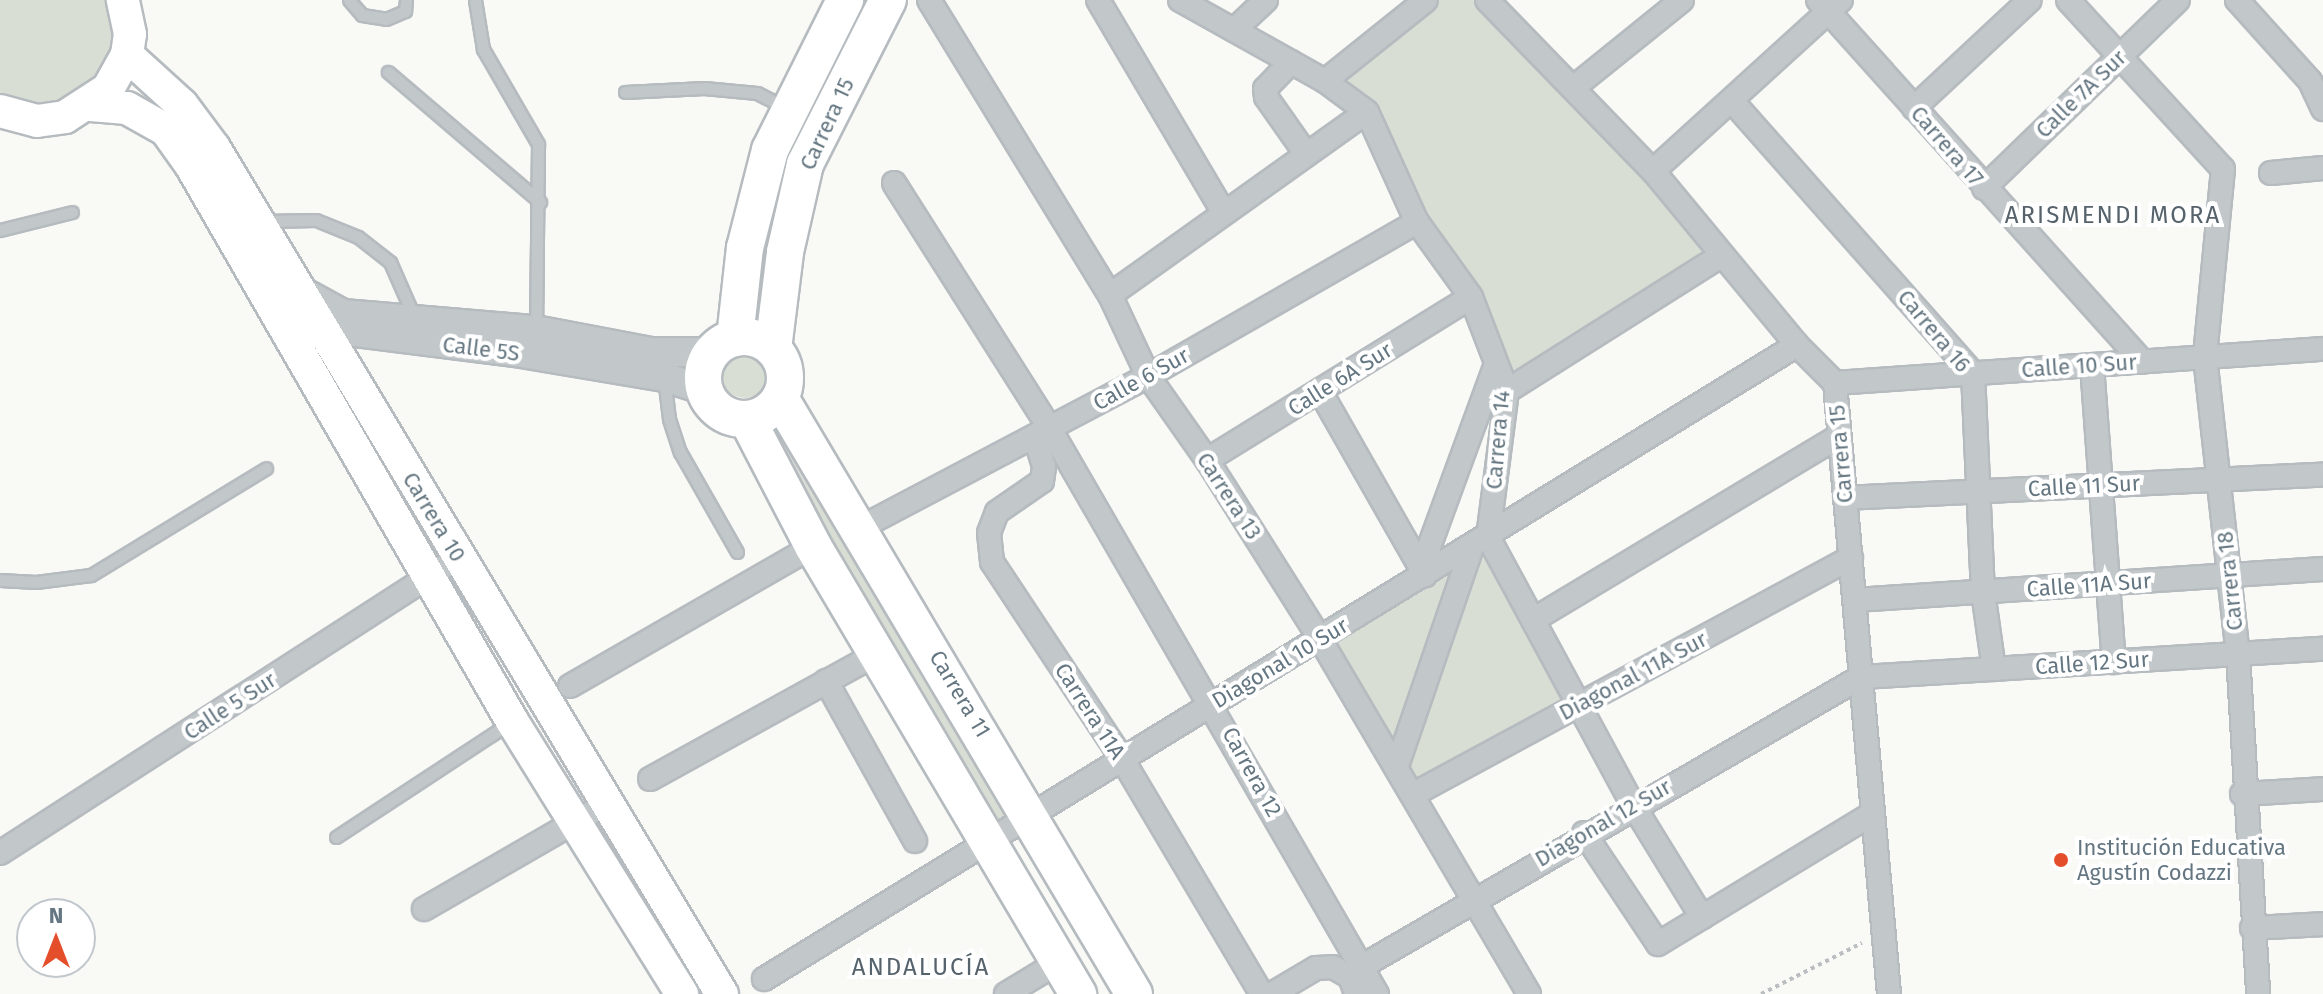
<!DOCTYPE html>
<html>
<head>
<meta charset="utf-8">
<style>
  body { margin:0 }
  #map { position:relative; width:2323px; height:994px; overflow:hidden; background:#f9f9f6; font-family:"Fira Sans",sans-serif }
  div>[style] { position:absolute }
  .green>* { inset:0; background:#d9ded5; transform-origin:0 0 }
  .round { border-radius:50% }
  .path>* { height:4px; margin-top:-2px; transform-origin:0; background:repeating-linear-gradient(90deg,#babec1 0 4px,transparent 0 8px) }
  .roads { filter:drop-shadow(2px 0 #b5bbbf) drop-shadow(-2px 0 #b5bbbf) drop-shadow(0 2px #b5bbbf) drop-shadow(0 -2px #b5bbbf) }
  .service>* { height:11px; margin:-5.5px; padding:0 5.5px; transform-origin:5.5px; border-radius:5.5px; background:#c2c7ca }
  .minor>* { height:22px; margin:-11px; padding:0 11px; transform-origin:11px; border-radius:11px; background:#c2c7ca }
  .tertiary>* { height:28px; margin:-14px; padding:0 14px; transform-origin:14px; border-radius:14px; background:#c2c7ca }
  .secondary>* { height:32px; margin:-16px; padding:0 16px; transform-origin:16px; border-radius:16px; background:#fff }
  .primary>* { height:36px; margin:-18px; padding:0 18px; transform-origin:18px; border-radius:18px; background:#fff }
  .primary>.ring { margin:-18px; padding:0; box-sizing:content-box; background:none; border:36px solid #fff; border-radius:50% }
  .dots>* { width:22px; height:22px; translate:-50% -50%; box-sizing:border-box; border:4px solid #fff; border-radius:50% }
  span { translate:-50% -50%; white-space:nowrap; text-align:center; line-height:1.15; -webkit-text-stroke:8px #fff; paint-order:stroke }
  .street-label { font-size:22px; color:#647681 }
  .poi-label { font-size:22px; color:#647681 }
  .left { translate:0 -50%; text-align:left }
  .neighbourhood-label { font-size:24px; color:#56636c; letter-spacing:2px }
  .north { position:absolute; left:16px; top:898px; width:80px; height:80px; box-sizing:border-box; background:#fff; border:2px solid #c1c8cd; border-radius:50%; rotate:0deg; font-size:22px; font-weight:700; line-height:32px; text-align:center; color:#647681 }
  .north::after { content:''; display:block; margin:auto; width:28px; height:36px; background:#e44e2b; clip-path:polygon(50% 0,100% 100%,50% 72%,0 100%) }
</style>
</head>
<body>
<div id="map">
  <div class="green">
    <div style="clip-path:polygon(0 0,114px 0,121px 29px,109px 71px,54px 107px,0 95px)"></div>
    <div style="clip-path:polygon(1426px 0,1487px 0,1722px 255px,1507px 391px,1367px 112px,1325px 81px)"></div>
    <div class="round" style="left:722px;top:352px;width:46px;height:46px"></div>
    <div style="left:776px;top:417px;width:460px;height:19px;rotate:60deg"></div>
    <div style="clip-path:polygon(1485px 553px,1569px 701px,1418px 783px,1328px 641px,1422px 584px)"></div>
  </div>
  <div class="path">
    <div style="left:1761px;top:994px;width:113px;rotate:-26.8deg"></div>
  </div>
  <div class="roads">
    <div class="service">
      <div style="left:349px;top:0;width:20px;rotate:49deg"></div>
      <div style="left:362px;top:15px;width:24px;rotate:9deg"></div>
      <div style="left:386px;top:19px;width:21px;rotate:-23deg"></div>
      <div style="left:405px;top:11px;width:11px;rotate:-85deg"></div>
      <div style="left:475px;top:0;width:50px;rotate:80.7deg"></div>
      <div style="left:483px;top:49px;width:110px;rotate:59.9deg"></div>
      <div style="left:538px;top:144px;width:184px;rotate:90.6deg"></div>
      <div style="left:388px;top:72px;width:200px;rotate:40.5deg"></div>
      <div style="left:625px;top:92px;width:79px;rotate:-2.9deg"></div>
      <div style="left:704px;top:88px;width:53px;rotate:5.4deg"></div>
      <div style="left:757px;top:93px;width:30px;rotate:27deg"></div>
      <div style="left:263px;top:221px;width:53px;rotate:-1.1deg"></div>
      <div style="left:316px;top:220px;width:45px;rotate:22deg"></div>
      <div style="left:358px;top:237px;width:41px;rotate:38deg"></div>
      <div style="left:390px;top:262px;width:62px;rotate:66.3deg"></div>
      <div style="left:0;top:230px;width:74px;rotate:-14deg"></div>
      <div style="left:664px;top:377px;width:42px;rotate:83.2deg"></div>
      <div style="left:669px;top:419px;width:35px;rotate:72deg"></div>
      <div style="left:680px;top:452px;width:115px;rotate:60.3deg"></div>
      <div style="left:0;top:580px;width:36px;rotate:3deg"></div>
      <div style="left:36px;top:582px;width:55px;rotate:-7.3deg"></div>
      <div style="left:91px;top:575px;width:205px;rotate:-31.4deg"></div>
      <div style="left:336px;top:837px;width:209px;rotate:-33.3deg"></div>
    </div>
    <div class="minor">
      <div style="left:929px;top:0;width:346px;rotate:58.5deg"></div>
      <div style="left:1110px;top:295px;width:89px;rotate:64.9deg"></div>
      <div style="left:1148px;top:376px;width:103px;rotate:54.9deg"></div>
      <div style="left:1207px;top:460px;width:212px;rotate:57.7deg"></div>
      <div style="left:1320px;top:639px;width:412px;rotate:59.5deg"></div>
      <div style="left:1098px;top:0;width:245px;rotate:59.4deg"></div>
      <div style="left:1180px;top:0;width:166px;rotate:29.2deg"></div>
      <div style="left:1325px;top:81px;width:52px;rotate:36.4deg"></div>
      <div style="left:1367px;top:112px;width:121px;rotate:65.6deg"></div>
      <div style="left:1417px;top:222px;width:92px;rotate:54.2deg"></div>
      <div style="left:1471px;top:297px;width:101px;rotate:69deg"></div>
      <div style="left:1507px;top:391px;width:147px;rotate:97.4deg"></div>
      <div style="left:1488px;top:537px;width:305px;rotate:61.6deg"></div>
      <div style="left:1633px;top:805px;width:132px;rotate:58.4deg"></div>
      <div style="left:1487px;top:0;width:238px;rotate:45.9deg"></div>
      <div style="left:1653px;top:171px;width:226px;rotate:50.4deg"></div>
      <div style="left:1797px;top:345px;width:54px;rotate:45deg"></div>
      <div style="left:1835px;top:383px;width:613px;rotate:84.95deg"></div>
      <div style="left:1818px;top:0;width:486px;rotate:48.1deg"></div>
      <div style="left:2068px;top:0;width:229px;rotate:47.5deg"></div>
      <div style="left:2223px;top:169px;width:189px;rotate:95.5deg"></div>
      <div style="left:2205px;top:357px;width:299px;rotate:83.7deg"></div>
      <div style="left:2238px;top:654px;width:341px;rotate:86.6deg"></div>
      <div style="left:2237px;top:0;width:109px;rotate:48deg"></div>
      <div style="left:2310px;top:81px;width:31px;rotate:65deg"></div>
      <div style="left:1234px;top:30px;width:44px;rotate:-43.2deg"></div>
      <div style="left:1291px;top:62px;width:37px;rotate:134deg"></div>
      <div style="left:1265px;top:89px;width:8px;rotate:83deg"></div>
      <div style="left:1266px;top:97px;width:70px;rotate:54.9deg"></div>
      <div style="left:1325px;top:81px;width:129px;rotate:-38.7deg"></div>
      <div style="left:1573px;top:88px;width:140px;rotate:-38.9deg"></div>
      <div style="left:1732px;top:101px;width:363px;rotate:48.5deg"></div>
      <div style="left:1973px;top:373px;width:219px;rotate:87.4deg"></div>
      <div style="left:1983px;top:592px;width:78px;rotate:81.9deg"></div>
      <div style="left:1914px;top:108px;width:158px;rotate:-43deg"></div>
      <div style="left:1653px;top:171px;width:254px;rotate:-42.3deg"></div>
      <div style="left:2271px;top:173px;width:52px;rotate:-5.5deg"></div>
      <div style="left:894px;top:183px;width:291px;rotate:57.6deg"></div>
      <div style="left:1050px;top:429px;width:653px;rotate:59.94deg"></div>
      <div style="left:1984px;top:188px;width:270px;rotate:-44.1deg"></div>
      <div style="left:1110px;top:295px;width:315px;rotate:-35.5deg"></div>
      <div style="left:2092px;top:365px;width:298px;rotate:85.8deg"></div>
      <div style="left:1835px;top:383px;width:489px;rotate:-4deg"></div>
      <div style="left:1507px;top:391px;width:254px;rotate:-32.3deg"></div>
      <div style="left:1321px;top:393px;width:210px;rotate:60.3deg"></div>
      <div style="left:1035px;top:437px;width:31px;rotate:73deg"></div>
      <div style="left:1044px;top:467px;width:14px;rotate:98deg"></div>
      <div style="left:1042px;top:481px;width:55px;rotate:145.4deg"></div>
      <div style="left:997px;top:512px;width:22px;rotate:111deg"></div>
      <div style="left:989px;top:533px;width:29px;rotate:84deg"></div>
      <div style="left:992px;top:562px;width:234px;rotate:56.5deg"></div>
      <div style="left:1121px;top:757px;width:276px;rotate:59.3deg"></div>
      <div style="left:1207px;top:460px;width:310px;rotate:-31.7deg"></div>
      <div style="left:1845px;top:498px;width:479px;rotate:-2.8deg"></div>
      <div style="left:860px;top:528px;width:326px;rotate:-27.8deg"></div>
      <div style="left:1148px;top:376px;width:310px;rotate:-29.8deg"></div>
      <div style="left:1421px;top:569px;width:218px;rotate:-69.9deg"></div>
      <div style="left:1855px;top:600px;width:469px;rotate:-3.8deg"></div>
      <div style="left:1533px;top:620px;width:357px;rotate:-31deg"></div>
      <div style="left:826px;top:681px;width:183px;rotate:60.9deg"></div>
      <div style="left:570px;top:686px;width:280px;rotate:-29.9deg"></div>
      <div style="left:1397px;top:766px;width:231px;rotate:-71.1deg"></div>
      <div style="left:650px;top:779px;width:258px;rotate:-28.9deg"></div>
      <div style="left:1414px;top:794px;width:497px;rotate:-28.4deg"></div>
      <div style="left:2242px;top:794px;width:81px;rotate:-3.5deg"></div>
      <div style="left:1584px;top:833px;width:133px;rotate:56.3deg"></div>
      <div style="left:1658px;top:944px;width:250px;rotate:-31.3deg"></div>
      <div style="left:0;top:853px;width:546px;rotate:-32.82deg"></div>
      <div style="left:424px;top:909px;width:210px;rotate:-30deg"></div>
      <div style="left:2252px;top:928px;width:71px;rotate:-3.2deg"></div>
      <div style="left:764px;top:979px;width:1212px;rotate:-31.54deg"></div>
      <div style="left:1006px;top:994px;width:62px;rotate:-31.1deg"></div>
      <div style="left:1272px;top:994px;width:51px;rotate:-30.6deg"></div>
      <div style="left:1316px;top:968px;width:17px;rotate:-3deg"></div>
      <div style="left:1333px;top:967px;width:20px;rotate:30deg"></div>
      <div style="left:1356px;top:994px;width:18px;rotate:-109deg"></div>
      <div style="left:1350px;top:977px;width:15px;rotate:-42deg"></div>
      <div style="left:1361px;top:967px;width:578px;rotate:-30.11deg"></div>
      <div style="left:1861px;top:677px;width:463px;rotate:-3.5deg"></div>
    </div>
    <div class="tertiary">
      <div style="left:299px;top:290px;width:50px;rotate:28.6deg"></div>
      <div style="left:343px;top:314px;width:193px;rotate:4.8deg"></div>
      <div style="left:535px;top:330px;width:118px;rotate:10.7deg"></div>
      <div style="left:651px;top:352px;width:61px"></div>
      <div style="left:308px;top:326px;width:209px;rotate:7.2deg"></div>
      <div style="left:515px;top:352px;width:151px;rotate:9.5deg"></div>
      <div style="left:664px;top:377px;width:43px;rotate:17.6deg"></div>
    </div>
    <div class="secondary">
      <div style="left:127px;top:55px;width:74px;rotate:42.3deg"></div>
      <div style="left:182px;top:105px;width:54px;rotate:53.3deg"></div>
      <div style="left:214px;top:148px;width:987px;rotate:59.02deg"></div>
      <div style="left:91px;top:105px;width:36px;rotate:5deg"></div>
      <div style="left:127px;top:108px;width:45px;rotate:29.4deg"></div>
      <div style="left:166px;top:130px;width:43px;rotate:54.5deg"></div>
      <div style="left:191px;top:165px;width:642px;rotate:60deg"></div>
      <div style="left:512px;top:721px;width:322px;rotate:58.1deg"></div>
      <div style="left:0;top:111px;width:38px;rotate:15deg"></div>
      <div style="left:37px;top:121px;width:28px;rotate:-8deg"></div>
      <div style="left:65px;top:117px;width:51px;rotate:-33.1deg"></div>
      <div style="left:108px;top:89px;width:39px;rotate:-61deg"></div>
      <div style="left:127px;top:55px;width:21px;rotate:-82deg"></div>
      <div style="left:130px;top:34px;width:35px;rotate:-102deg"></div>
    </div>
    <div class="primary">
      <div class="ring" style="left:703px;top:337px;width:46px;height:46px"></div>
      <div style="left:735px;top:338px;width:91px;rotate:-83.7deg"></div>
      <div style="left:745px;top:248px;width:101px;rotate:-75.7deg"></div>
      <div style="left:770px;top:150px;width:168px;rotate:-63.4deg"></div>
      <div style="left:773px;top:349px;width:98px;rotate:-82.9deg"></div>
      <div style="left:785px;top:252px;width:90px;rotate:-77.2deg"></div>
      <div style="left:805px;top:164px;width:184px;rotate:-63.2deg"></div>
      <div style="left:780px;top:398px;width:693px;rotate:59.29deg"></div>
      <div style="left:747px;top:419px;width:143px;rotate:62.5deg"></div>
      <div style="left:813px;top:546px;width:521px;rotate:59.39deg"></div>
    </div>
  </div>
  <div class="dots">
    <div style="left:2061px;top:860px;background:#e44e2b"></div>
  </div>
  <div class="street-label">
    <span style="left:2081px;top:94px;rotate:-44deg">Calle 7A Sur</span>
    <span style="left:827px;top:124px;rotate:-65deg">Carrera 15</span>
    <span style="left:1947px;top:146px;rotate:49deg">Carrera 17</span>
    <span style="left:1934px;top:331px;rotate:50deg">Carrera 16</span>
    <span style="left:481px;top:349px;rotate:7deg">Calle 5S</span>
    <span style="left:2079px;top:366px;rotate:-4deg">Calle 10 Sur</span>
    <span style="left:1141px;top:379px;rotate:-29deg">Calle 6 Sur</span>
    <span style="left:1340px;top:379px;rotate:-32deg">Calle 6A Sur</span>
    <span style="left:1498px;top:440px;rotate:-85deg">Carrera 14</span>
    <span style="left:1841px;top:454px;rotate:-95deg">Carrera 15</span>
    <span style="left:2084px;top:486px;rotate:-3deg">Calle 11 Sur</span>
    <span style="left:1229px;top:496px;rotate:57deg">Carrera 13</span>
    <span style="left:434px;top:517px;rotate:59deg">Carrera 10</span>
    <span style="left:2230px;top:581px;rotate:-96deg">Carrera 18</span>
    <span style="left:2089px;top:585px;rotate:-4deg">Calle 11A Sur</span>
    <span style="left:1280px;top:663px;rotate:-31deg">Diagonal 10 Sur</span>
    <span style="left:2092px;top:663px;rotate:-4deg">Calle 12 Sur</span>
    <span style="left:1633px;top:676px;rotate:-28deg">Diagonal 11A Sur</span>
    <span style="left:960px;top:694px;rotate:59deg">Carrera 11</span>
    <span style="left:230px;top:706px;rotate:-33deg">Calle 5 Sur</span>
    <span style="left:1090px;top:711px;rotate:57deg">Carrera 11A</span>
    <span style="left:1252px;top:772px;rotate:61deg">Carrera 12</span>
    <span style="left:1603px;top:823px;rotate:-30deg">Diagonal 12 Sur</span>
  </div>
  <div class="poi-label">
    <span class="left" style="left:2077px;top:860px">Institución Educativa<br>Agustín Codazzi</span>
  </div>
  <div class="neighbourhood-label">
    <span style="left:2113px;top:216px">ARISMENDI MORA</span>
    <span style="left:921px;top:968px">ANDALUCÍA</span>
  </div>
  <div class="north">N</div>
</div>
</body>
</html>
